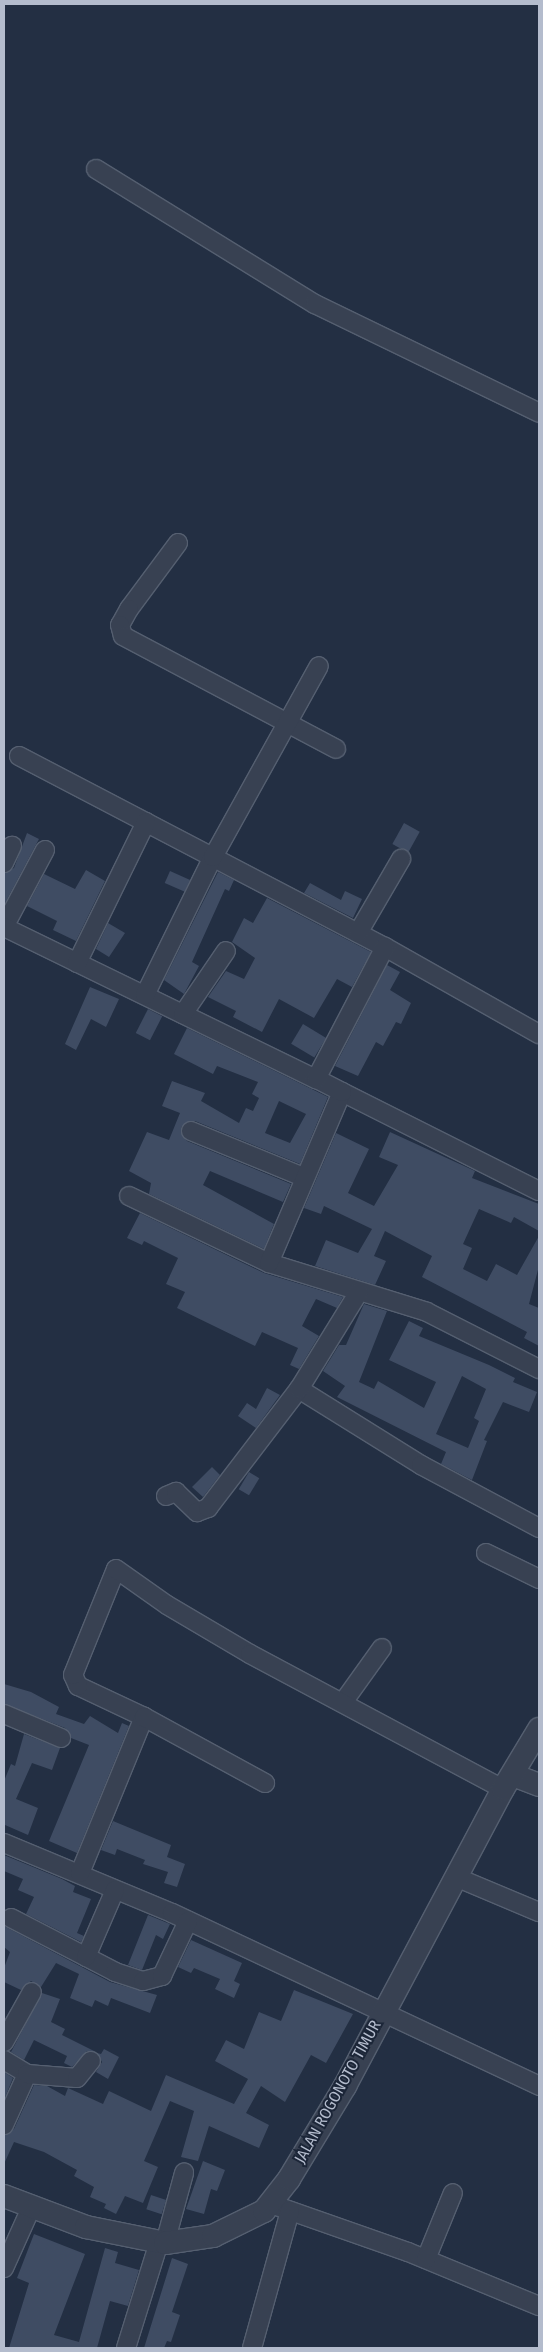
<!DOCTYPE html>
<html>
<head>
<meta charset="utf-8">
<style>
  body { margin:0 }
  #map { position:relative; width:543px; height:2352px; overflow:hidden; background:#232f43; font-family:"Fira Sans Condensed",sans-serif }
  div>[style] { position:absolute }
  .building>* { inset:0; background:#3f4c63; transform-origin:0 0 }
  .roads { filter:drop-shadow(1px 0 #555f70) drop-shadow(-1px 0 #555f70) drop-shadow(0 1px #555f70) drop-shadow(0 -1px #555f70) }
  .minor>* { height:18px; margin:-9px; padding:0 9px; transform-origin:9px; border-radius:9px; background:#384152 }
  .tertiary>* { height:22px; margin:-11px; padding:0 11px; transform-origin:11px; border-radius:11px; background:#384152 }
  span { translate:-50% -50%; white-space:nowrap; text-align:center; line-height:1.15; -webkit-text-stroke:4px #1c2638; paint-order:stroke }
  .street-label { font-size:16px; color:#b4bccd }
  .frame { position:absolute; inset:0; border:5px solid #b4bccd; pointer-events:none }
</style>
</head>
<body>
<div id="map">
  <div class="building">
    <div style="left:404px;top:823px;width:18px;height:24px;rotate:29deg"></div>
    <div style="clip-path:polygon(27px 833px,39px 839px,4px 905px,4px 873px,14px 868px)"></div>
    <div style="clip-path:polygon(86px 870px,105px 881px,76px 941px,53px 930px,57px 921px,27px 906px,44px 874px,75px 889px)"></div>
    <div style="left:170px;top:871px;width:22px;height:13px;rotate:24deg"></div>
    <div style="clip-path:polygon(218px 872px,234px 880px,229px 891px,225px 889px,192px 962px,199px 966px,184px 994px,164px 980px)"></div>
    <div style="clip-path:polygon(310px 883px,341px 900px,345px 891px,362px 899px,353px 918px,304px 893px)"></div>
    <div style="clip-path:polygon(267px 898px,371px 952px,352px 987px,337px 979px,314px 1018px,279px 999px,262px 1032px,233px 1017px,236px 1011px,208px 997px,226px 971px,244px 979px,255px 958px,232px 942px,244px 918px,253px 923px)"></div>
    <div style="clip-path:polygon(108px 923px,125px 933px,109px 957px,96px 949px)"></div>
    <div style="clip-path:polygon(387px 965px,400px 972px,390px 990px,411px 1003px,401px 1024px,396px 1022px,383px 1046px,376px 1042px,358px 1076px,335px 1066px)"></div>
    <div style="clip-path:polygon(90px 987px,119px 999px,106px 1027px,91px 1019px,76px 1050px,65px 1044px)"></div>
    <div style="left:148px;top:1009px;width:16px;height:27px;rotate:27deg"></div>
    <div style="left:303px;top:1024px;width:27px;height:23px;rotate:31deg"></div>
    <div style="clip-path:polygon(evenodd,187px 1028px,328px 1097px,300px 1164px,195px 1121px,181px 1127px,181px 1133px,187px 1141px,291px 1184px,283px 1202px,210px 1171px,203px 1185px,274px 1224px,264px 1249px,149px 1194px,151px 1183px,129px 1171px,147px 1132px,169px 1140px,180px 1113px,162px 1106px,172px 1081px,205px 1093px,201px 1101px,239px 1123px,246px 1108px,253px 1111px,259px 1098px,252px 1094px,258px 1082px,217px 1066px,213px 1074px,174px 1054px,187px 1028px,279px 1101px,306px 1114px,290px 1143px,265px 1133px,279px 1101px)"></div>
    <div style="clip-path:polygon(390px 1132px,475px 1171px,472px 1178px,539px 1204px,539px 1231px,514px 1217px,511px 1223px,479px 1209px,463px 1244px,472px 1248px,463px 1269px,487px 1281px,496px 1264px,517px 1275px,539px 1236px,539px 1266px,529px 1304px,539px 1308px,539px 1346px,524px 1338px,527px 1332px,422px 1277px,432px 1256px,385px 1231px,374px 1256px,386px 1261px,375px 1285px,315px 1266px,326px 1240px,358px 1253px,372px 1229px,324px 1206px,321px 1214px,304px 1208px,336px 1133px,369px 1149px,348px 1193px,374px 1206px,398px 1165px,379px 1157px)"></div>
    <div style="clip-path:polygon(140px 1213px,264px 1273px,343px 1297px,337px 1308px,316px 1299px,302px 1326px,319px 1336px,299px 1369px,290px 1365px,298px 1348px,262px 1332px,255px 1346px,177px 1308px,185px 1292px,166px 1284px,178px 1258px,144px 1241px,142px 1245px,127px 1238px)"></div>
    <div style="clip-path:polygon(evenodd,364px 1304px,387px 1311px,359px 1382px,374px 1389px,378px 1381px,424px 1408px,436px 1382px,389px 1360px,409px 1321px,423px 1328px,419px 1336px,489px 1365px,515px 1378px,513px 1382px,537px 1392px,529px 1412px,503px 1402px,484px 1440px,487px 1441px,472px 1480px,441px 1464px,446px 1452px,337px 1397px,345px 1386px,323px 1371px,339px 1345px,346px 1345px,364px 1304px,462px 1376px,486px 1389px,474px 1418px,479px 1421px,468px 1448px,436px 1434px,462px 1376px)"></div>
    <div style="clip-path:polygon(267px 1388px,280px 1395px,256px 1428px,238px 1416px,247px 1403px,256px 1409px)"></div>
    <div style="clip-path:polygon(212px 1467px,220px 1475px,203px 1497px,192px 1487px)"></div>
    <div style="left:249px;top:1472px;width:12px;height:20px;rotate:31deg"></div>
    <div style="clip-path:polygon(4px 1684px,31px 1692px,59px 1707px,56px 1714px,84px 1724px,90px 1716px,118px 1733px,122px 1723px,129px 1726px,77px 1853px,49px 1841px,89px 1745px,71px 1738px,65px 1728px,4px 1704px)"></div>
    <div style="clip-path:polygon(24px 1734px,60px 1748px,52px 1770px,32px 1763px,16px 1799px,38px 1808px,28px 1835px,5px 1825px,4px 1828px,4px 1781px,11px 1764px,15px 1766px)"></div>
    <div style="clip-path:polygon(113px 1821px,171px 1845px,167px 1857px,185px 1864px,177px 1887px,164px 1883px,168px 1872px,143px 1864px,145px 1860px,117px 1849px,115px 1855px,101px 1850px)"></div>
    <div style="clip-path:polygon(4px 1855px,62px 1879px,75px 1886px,73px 1892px,91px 1899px,77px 1933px,84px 1936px,81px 1942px,26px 1914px,34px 1897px,18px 1890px,23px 1879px,4px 1871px)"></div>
    <div style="clip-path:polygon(148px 1915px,170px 1924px,163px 1939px,156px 1935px,142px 1970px,128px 1965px)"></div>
    <div style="clip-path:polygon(4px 1926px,110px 1982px,157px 1995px,150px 2013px,111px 1998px,108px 2006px,95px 2000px,92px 2007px,70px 1998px,79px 1974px,56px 1963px,41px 1987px,31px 1981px,21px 1990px,4px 1982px,4px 1968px,10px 1952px,4px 1947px)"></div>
    <div style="clip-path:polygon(191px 1940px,242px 1963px,234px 1981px,240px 1984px,234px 1998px,215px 1989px,220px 1979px,194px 1968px,191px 1973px,178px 1967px)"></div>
    <div style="clip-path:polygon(294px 1990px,353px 2014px,326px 2063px,311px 2055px,285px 2102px,261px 2086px,246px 2113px,269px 2125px,259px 2148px,209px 2126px,198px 2161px,181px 2157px,194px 2111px,170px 2101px,144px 2161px,158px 2167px,143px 2203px,125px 2196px,116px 2214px,104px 2208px,106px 2204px,90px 2197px,94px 2187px,74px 2176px,77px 2170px,44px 2152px,14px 2142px,4px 2164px,4px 2135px,14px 2129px,34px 2085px,47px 2086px,65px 2096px,68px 2088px,103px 2104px,109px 2091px,151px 2111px,166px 2075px,234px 2104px,248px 2079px,215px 2061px,226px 2040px,244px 2049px,259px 2012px,281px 2021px)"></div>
    <div style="clip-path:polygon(42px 1993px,60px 1999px,51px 2022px,65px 2029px,62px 2035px,96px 2052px,87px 2051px,72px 2067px,64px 2063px,67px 2056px,34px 2040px,24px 2060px,11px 2052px)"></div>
    <div style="clip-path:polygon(104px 2049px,119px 2057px,108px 2079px,96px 2072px,102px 2062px,97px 2053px,101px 2054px)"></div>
    <div style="clip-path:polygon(4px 2072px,13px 2078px,4px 2100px)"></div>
    <div style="clip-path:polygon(203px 2161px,225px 2170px,217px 2191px,211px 2189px,204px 2214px,186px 2209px)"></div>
    <div style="left:151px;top:2195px;width:16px;height:15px;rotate:18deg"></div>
    <div style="clip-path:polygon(34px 2234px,85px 2254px,54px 2335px,79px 2342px,105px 2248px,118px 2252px,115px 2263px,139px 2270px,128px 2306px,110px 2301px,97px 2348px,9px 2348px,29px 2283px,17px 2278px)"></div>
    <div style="clip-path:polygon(172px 2258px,188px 2264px,172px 2312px,180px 2315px,171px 2342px,167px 2341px,164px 2348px,144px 2348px)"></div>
  </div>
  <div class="roads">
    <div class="minor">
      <div style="left:96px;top:169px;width:257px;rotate:31.7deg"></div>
      <div style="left:315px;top:304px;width:249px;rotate:25.9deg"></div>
      <div style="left:178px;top:543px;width:82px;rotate:126.6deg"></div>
      <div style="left:129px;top:609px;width:18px;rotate:119deg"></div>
      <div style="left:120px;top:625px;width:11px;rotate:75deg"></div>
      <div style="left:123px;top:636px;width:241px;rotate:27.9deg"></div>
      <div style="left:19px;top:756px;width:413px;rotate:27.6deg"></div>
      <div style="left:385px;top:947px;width:177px;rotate:29.5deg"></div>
      <div style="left:45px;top:850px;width:87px;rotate:118deg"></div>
      <div style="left:4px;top:927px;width:347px;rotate:26deg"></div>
      <div style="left:4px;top:863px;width:19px;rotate:-65deg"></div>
      <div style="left:358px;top:933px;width:86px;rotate:-59.8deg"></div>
      <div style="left:77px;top:963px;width:157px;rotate:-63.9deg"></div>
      <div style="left:145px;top:995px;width:154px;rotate:-63.8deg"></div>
      <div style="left:213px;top:857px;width:218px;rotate:-61deg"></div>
      <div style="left:183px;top:1014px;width:76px;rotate:-55.7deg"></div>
      <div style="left:342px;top:1092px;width:220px;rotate:26.7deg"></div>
      <div style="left:191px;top:1131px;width:121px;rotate:22.3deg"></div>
      <div style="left:129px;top:1196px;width:155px;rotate:25.6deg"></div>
      <div style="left:269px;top:1263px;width:165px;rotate:17.2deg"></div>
      <div style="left:427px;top:1312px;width:126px;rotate:27deg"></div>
      <div style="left:269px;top:1263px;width:186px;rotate:-66.9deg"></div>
      <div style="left:342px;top:1092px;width:29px;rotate:-153deg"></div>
      <div style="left:316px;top:1079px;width:149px;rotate:-62.4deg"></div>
      <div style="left:299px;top:1389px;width:144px;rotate:31.9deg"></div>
      <div style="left:421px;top:1465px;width:134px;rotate:28.1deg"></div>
      <div style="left:166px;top:1496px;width:11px;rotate:-22deg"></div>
      <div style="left:176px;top:1492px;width:29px;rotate:44deg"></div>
      <div style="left:197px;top:1512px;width:12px;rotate:-20deg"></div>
      <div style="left:208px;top:1508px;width:150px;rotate:-52.6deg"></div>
      <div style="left:299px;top:1389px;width:114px;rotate:-58.3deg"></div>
      <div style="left:486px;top:1553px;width:59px;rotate:26.1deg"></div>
      <div style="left:344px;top:1701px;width:65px;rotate:-54.4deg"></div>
      <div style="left:4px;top:1714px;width:62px;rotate:22.8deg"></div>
      <div style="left:144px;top:1717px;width:73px;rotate:-154.8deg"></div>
      <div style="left:78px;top:1686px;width:12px;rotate:-114deg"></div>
      <div style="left:73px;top:1675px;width:114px;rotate:-67.9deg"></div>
      <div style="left:116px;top:1569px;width:62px;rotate:35.2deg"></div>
      <div style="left:167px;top:1605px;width:96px;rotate:30.6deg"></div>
      <div style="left:250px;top:1654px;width:287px;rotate:28.1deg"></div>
      <div style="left:4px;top:1843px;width:182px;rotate:22.6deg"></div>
      <div style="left:172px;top:1913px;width:406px;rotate:25.2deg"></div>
      <div style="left:80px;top:1873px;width:169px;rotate:-67.7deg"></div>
      <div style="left:144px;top:1717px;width:138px;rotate:28.6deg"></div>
      <div style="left:458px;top:1878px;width:88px;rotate:22.8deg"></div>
      <div style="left:11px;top:1918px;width:117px;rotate:27.4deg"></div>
      <div style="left:115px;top:1972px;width:29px;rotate:18deg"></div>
      <div style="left:143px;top:1981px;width:20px;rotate:-15deg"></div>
      <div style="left:162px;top:1976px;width:61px;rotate:-64.7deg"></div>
      <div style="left:86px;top:1957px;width:73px;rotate:-66.6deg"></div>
      <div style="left:4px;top:2042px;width:57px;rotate:-60.8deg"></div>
      <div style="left:4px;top:2060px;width:27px;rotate:31deg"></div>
      <div style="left:27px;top:2074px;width:56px;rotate:114.3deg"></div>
      <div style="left:27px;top:2074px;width:50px;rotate:4.6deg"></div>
      <div style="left:77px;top:2078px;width:22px;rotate:-51deg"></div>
      <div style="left:271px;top:2204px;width:145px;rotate:19.3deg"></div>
      <div style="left:408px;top:2252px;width:142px;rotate:22.4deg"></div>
      <div style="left:165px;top:2243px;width:73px;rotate:-74.8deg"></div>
      <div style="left:426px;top:2259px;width:71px;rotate:-67.8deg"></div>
      <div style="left:4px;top:2268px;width:66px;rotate:-65.8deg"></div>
      <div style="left:126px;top:2348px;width:111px;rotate:-72.7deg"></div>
      <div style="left:252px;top:2348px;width:142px;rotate:-74.5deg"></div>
    </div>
    <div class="tertiary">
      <div style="left:513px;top:1775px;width:28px;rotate:21deg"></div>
      <div style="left:4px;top:2196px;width:88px;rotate:20.7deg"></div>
      <div style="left:86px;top:2227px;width:81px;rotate:11.4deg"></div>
      <div style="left:165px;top:2243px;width:49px;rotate:-8.3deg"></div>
      <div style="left:213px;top:2236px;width:57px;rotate:-26.1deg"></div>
      <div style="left:264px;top:2211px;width:41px;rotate:-52deg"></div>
      <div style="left:289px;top:2179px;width:109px;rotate:-58.9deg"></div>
      <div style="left:345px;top:2086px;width:336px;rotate:-62deg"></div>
      <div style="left:503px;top:1789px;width:70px;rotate:-59deg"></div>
    </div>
  </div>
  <div class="street-label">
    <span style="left:338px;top:2092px;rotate:-61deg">JALAN ROGONOTO TIMUR</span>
  </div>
  <div class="frame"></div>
</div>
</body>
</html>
